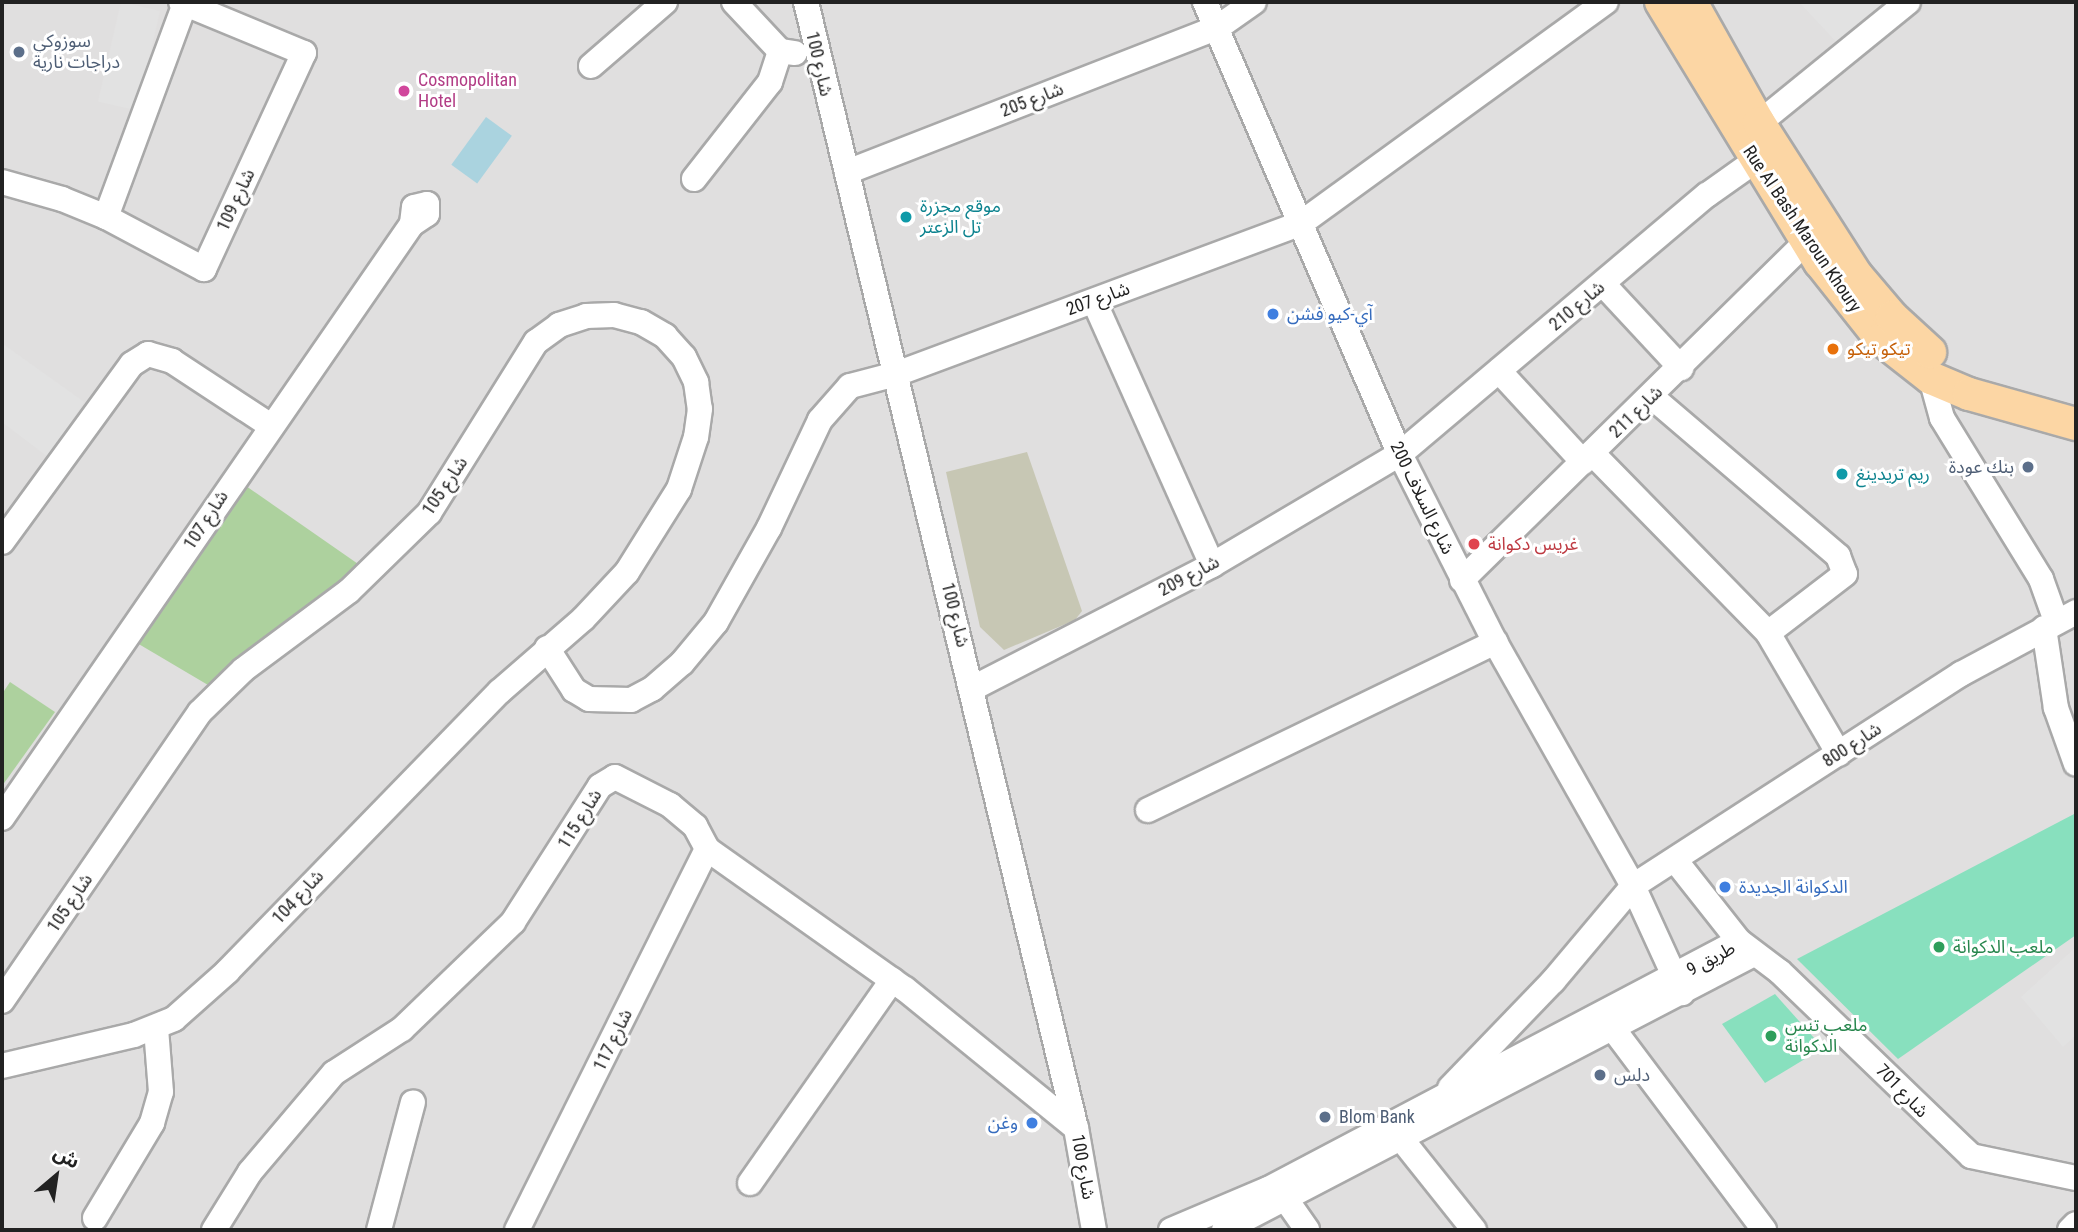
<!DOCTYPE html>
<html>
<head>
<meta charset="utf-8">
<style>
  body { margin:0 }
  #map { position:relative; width:2078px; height:1232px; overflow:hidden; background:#f2efe9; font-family:"Roboto Condensed","Noto Sans Arabic",sans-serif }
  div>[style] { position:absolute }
  .residential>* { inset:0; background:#e0dfdf; transform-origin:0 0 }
  .construction>* { inset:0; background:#c7c7b4 }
  .forest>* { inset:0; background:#add19e }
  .pitch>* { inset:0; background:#88e0be }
  .parking>* { inset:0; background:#e2e2e2; transform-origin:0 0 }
  .water>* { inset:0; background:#aad3df; transform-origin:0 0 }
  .roads { filter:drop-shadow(2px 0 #a9a9a9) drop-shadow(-2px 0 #a9a9a9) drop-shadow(0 2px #a9a9a9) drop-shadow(0 -2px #a9a9a9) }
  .minor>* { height:24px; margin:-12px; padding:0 12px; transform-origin:12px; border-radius:12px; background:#fff }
  .major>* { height:32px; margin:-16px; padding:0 16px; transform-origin:16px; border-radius:16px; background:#fcd6a4 }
  .dots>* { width:19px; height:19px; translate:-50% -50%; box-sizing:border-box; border:4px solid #fff; border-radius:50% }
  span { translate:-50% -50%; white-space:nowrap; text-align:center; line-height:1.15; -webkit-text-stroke:6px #fff; paint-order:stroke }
  .service-label { font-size:18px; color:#4e5e75 }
  .left { translate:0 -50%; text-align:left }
  .right { translate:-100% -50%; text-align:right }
  .street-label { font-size:18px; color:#222 }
  .hotel-label { font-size:18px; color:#b23c85 }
  .culture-label { font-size:18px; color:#0d838f }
  .shop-label { font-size:18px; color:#366cbe }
  .food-label { font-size:18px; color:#c56008 }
  .health-label { font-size:18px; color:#be3a42 }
  .leisure-label { font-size:18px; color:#27864d }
  .frame { position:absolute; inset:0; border:4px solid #222; pointer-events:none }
  .north { position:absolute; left:21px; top:1141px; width:70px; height:70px; -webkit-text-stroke:5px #fff; paint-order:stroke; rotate:29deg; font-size:19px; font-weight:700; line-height:28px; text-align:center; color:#222 }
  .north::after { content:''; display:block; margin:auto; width:24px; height:32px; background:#222; clip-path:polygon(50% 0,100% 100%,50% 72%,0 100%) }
</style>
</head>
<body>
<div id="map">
  <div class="residential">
    <div style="left:2px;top:2px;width:2074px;height:1228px"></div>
  </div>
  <div class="construction">
    <div style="clip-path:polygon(1027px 452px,1082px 611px,1075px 620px,1004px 650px,980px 627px,946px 472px)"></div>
  </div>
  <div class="forest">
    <div style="clip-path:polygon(246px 486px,361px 566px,208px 685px,137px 643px)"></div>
    <div style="clip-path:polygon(10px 682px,55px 712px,2px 786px,2px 694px)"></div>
  </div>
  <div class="pitch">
    <div style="clip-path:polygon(2076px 813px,2076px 935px,1898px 1059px,1797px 959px)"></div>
    <div style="clip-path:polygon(1775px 994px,1823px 1048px,1765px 1083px,1722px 1024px)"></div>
  </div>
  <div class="parking">
    <div style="left:121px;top:2px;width:40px;height:102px;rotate:13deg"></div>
    <div style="clip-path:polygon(1799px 2px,1892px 2px,1842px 48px)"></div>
    <div style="clip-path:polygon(3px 344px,84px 402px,48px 457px,2px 422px)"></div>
    <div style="clip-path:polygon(2076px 947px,2076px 1035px,2063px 1047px,2021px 997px)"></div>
  </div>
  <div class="water">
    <div style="left:486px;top:117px;width:32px;height:59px;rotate:36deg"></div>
  </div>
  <div class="roads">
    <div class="minor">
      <div style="left:734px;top:2px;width:67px;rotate:46.8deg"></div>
      <div style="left:780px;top:51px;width:15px;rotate:8deg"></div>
      <div style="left:806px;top:2px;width:1158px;rotate:76.52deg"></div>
      <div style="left:1076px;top:1128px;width:104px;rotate:80deg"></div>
      <div style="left:1205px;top:2px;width:492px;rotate:66.7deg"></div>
      <div style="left:1400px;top:454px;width:211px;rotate:63.2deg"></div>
      <div style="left:1495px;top:642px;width:280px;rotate:60.5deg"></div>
      <div style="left:1633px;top:886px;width:118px;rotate:65.4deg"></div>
      <div style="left:591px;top:66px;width:98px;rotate:-40.9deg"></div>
      <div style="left:1759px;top:123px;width:192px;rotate:-39.1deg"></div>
      <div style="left:847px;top:172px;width:397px;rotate:-21.3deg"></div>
      <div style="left:1217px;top:28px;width:45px;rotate:-35.1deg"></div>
      <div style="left:694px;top:179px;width:123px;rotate:-51.9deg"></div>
      <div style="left:770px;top:82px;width:33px;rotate:-72deg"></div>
      <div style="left:2px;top:182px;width:62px;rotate:15.8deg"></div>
      <div style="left:62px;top:199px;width:48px;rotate:22.2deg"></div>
      <div style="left:106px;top:217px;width:111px;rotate:28deg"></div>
      <div style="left:204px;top:269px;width:238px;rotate:-65.2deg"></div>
      <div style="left:304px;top:53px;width:133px;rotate:-157.5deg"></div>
      <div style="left:106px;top:217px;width:228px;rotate:-69.7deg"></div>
      <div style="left:1603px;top:284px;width:115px;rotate:47.1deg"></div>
      <div style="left:1094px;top:301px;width:289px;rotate:65.9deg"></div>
      <div style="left:1499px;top:371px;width:124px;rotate:47.3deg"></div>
      <div style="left:1931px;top:378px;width:41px;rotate:74.6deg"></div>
      <div style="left:1942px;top:418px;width:189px;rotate:58.4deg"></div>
      <div style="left:2041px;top:579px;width:45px;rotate:70.3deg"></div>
      <div style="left:1652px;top:397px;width:245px;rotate:40.5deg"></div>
      <div style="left:1838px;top:556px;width:19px;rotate:69deg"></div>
      <div style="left:1845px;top:574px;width:97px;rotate:142.5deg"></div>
      <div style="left:1592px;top:453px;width:252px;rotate:45.6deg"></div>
      <div style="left:1768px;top:633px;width:140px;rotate:59.6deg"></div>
      <div style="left:2px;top:542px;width:220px;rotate:-53.9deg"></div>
      <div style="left:132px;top:364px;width:19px;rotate:-32deg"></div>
      <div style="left:148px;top:354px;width:25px;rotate:16deg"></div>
      <div style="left:172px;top:361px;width:118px;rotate:33.3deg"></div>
      <div style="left:1462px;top:580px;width:484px;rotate:-44.5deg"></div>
      <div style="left:2044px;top:628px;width:81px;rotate:81.5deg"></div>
      <div style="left:2056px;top:708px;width:59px;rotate:70.3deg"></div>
      <div style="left:547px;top:648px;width:50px;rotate:57.3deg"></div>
      <div style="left:574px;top:690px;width:17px;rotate:31deg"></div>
      <div style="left:589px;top:699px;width:42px;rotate:1.4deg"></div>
      <div style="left:631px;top:700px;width:24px;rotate:-28deg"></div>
      <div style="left:652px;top:689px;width:40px;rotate:-41deg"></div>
      <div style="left:682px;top:663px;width:53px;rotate:-50.3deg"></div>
      <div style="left:716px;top:622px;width:108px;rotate:-60.6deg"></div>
      <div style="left:769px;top:528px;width:119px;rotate:-64.7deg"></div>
      <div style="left:820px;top:420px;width:45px;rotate:-48.6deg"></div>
      <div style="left:850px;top:386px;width:48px;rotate:-14.6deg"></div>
      <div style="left:896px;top:374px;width:431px;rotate:-20.4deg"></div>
      <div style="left:1300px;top:224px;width:378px;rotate:-36deg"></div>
      <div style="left:973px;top:688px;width:269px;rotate:-27.2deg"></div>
      <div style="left:1212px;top:565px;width:218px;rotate:-30.6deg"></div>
      <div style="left:1400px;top:454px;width:402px;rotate:-40.2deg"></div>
      <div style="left:1707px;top:195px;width:59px;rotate:-35.3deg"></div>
      <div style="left:1148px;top:810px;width:386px;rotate:-25.8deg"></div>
      <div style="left:2px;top:818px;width:722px;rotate:-55.39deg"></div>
      <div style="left:412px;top:224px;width:18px;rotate:-34deg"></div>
      <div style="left:427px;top:214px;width:10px;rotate:-90deg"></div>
      <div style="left:427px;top:204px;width:13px;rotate:167deg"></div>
      <div style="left:414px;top:207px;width:17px;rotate:97deg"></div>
      <div style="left:1675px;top:860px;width:103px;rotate:51.7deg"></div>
      <div style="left:2px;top:1001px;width:350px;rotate:-55.6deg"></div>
      <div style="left:200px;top:712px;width:60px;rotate:-44.3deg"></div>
      <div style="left:243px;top:670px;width:132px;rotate:-36.7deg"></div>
      <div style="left:349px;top:591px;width:112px;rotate:-44.3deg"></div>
      <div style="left:429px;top:513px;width:202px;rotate:-58deg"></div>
      <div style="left:536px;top:342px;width:29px;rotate:-36deg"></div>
      <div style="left:559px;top:325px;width:28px;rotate:-18deg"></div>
      <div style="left:586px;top:316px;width:28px;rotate:-2deg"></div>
      <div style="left:614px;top:315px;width:28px;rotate:15deg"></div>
      <div style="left:641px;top:322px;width:28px;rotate:30deg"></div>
      <div style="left:665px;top:336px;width:28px;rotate:48deg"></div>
      <div style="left:684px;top:357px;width:28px;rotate:64deg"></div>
      <div style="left:696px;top:382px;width:27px;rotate:82deg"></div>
      <div style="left:700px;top:409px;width:28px;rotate:98deg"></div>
      <div style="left:696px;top:437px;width:55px;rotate:108.1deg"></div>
      <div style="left:679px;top:489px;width:98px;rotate:122.1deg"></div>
      <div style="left:627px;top:572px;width:64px;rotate:133.1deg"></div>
      <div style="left:583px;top:619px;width:111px;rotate:139deg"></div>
      <div style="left:499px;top:692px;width:389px;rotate:134.2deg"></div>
      <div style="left:228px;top:971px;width:72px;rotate:138.4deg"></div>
      <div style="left:174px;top:1019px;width:43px;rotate:158.2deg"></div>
      <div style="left:134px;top:1035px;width:136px;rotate:166.8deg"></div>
      <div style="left:1605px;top:1018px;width:265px;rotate:53.1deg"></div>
      <div style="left:1450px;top:1088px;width:149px;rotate:-46.1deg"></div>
      <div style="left:1553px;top:981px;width:124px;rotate:-49.9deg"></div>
      <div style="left:1633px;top:886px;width:391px;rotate:-32.9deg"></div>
      <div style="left:1961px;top:674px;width:131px;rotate:-28.3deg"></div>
      <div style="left:1403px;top:1141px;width:114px;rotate:51.4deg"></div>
      <div style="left:750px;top:1183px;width:248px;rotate:-55deg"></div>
      <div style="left:1287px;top:1201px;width:35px;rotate:55deg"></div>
      <div style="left:95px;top:1218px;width:111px;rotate:-59deg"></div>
      <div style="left:152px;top:1123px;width:32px;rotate:-74deg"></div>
      <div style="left:161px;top:1092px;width:64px;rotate:-94.5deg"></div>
      <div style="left:214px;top:1230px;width:68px;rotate:-58.2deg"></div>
      <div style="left:250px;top:1172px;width:130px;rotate:-49.7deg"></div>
      <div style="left:334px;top:1073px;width:81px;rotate:-32.9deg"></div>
      <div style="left:402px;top:1029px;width:154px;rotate:-43.9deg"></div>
      <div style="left:513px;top:922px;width:161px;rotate:-57.4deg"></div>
      <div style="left:600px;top:786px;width:17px;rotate:-31deg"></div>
      <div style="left:615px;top:777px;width:62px;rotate:27deg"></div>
      <div style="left:670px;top:805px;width:33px;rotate:40deg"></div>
      <div style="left:695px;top:826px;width:26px;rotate:62deg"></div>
      <div style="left:707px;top:849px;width:242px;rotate:35.3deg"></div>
      <div style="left:905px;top:989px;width:220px;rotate:39.1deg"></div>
      <div style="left:379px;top:1230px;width:132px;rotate:-75.1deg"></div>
      <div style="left:517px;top:1230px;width:426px;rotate:-63.5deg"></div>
      <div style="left:1171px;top:1230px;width:105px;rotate:-22.9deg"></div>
      <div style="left:1268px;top:1189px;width:532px;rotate:-27.77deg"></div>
      <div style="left:1739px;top:941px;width:51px;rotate:37.1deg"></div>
      <div style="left:1780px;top:972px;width:265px;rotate:43.9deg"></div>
      <div style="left:1971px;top:1156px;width:107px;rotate:11.8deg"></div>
      <div style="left:1224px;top:1230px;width:595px;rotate:-27.51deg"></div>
      <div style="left:2070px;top:1230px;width:8px;rotate:-45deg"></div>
    </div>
    <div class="major">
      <div style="left:1661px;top:2px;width:305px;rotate:58.6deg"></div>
      <div style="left:1820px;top:262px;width:98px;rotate:51.6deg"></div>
      <div style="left:1881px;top:339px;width:63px;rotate:38deg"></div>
      <div style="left:1931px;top:378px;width:41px;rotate:22.8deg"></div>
      <div style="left:1969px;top:394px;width:111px;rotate:15.7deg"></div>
      <div style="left:1691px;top:2px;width:139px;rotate:60.7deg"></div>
      <div style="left:1759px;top:123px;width:182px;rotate:57.4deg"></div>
      <div style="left:1857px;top:276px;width:54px;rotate:49.5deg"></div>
      <div style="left:1892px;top:317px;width:52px;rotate:42.6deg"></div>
    </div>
  </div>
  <div class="dots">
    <div style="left:19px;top:52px;background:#5c6f8a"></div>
    <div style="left:404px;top:91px;background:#d1479c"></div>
    <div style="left:906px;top:217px;background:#0f9aa8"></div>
    <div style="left:1273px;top:314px;background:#3f7fe0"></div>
    <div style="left:1833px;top:349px;background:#e8710a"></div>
    <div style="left:2028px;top:467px;background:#5c6f8a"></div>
    <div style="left:1842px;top:474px;background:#0f9aa8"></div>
    <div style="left:1474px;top:544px;background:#e0444e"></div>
    <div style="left:1725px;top:887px;background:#3f7fe0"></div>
    <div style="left:1939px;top:947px;background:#2e9e5b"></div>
    <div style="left:1771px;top:1036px;background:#2e9e5b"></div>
    <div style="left:1600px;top:1075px;background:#5c6f8a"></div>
    <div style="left:1325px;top:1117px;background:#5c6f8a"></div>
    <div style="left:1032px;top:1123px;background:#3f7fe0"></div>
  </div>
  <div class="service-label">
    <span class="left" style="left:33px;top:52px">سوزوكي<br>دراجات نارية</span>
    <span class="right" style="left:2014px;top:467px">بنك عودة</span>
    <span class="left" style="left:1614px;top:1075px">دلس</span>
    <span class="left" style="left:1339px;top:1117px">Blom Bank</span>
  </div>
  <div class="street-label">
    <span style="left:819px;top:64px;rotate:77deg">شارع 100</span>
    <span style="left:1032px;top:100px;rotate:-21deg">شارع 205</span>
    <span style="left:236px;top:200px;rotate:-65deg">شارع 109</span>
    <span style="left:1802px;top:229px;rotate:56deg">Rue Al Bash Maroun Khoury</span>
    <span style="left:1098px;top:299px;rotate:-20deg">شارع 207</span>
    <span style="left:1577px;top:306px;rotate:-40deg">شارع 210</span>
    <span style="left:1636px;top:412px;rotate:-44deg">شارع 211</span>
    <span style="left:445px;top:486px;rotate:-56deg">شارع 105</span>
    <span style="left:1422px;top:498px;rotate:64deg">200 شارع السلاف</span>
    <span style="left:206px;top:520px;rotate:-57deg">شارع 107</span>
    <span style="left:1189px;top:576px;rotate:-28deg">شارع 209</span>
    <span style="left:955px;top:615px;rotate:76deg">شارع 100</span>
    <span style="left:1852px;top:745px;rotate:-33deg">800 شارع</span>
    <span style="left:580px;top:819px;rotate:-58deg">شارع 115</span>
    <span style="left:298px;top:897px;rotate:-47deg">شارع 104</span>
    <span style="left:70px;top:903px;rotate:-56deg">شارع 105</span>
    <span style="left:1711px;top:959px;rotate:-28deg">9 طريق</span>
    <span style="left:613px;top:1040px;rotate:-64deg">شارع 117</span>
    <span style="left:1902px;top:1091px;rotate:46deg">شارع 701</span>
    <span style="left:1083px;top:1167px;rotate:80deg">شارع 100</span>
  </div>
  <div class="hotel-label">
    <span class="left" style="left:418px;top:91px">Cosmopolitan<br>Hotel</span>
  </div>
  <div class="culture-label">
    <span class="left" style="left:920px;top:217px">موقع مجزرة<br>تل الزعتر</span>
    <span class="left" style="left:1856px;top:474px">ريم تريدينغ</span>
  </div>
  <div class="shop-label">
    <span class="left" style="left:1287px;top:314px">آي-كيو فشن</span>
    <span class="left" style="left:1739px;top:887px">الدكوانة الجديدة</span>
    <span class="right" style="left:1018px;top:1123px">وغن</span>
  </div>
  <div class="food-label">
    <span class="left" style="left:1847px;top:349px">تيكو تيكو</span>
  </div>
  <div class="health-label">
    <span class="left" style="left:1488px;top:544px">غريس دكوانة</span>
  </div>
  <div class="leisure-label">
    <span class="left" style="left:1953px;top:947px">ملعب الدكوانة</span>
    <span class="left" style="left:1785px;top:1036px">ملعب تنس<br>الدكوانة</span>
  </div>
  <div class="frame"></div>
  <div class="north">ش</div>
</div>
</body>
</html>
